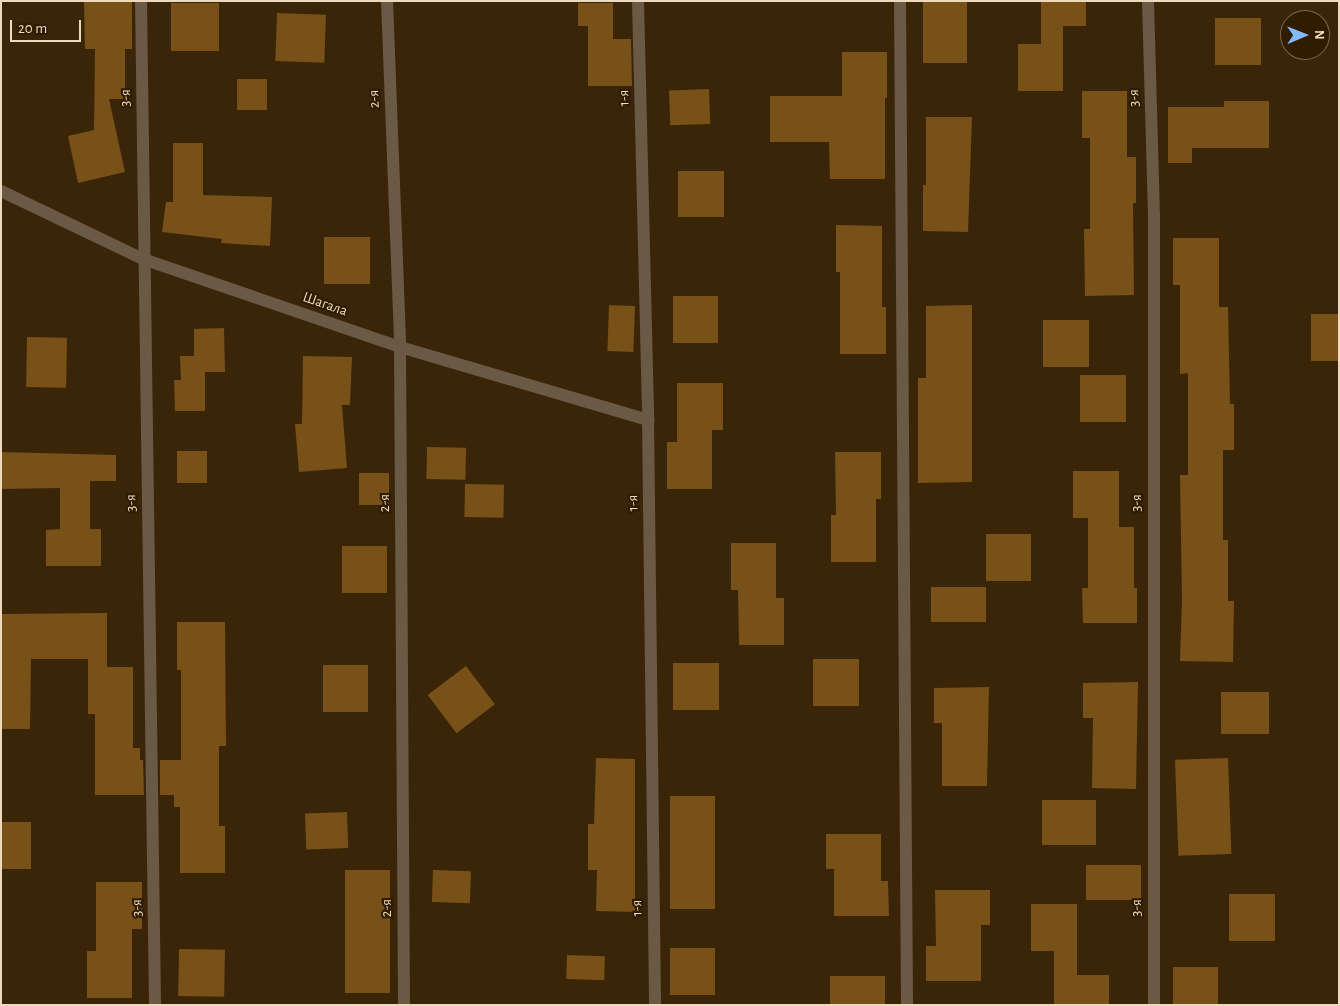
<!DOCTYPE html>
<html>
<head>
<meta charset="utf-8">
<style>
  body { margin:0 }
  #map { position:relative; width:1340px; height:1006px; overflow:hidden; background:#3a2508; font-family:"Alegreya Sans",sans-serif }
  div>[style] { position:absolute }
  .building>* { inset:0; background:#775117; transform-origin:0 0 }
  .minor>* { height:12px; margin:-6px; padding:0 6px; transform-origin:6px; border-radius:6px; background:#6a5944 }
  span { translate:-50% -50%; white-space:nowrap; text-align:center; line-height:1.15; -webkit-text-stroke:4.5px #301c00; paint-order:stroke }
  .street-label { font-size:15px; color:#efd9bd }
  .frame { position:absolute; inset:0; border:2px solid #efd9bd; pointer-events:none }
  .north { position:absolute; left:1280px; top:10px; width:50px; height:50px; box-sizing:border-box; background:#301c00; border:1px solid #7c684c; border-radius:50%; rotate:89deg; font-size:14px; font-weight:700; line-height:20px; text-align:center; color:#efd9bd }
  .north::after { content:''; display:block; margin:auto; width:18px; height:22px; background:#84bcfb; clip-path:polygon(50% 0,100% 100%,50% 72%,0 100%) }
  .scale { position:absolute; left:10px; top:20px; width:71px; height:22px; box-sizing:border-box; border:2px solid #efd9bd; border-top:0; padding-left:6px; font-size:15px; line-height:18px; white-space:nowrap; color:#efd9bd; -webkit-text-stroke:4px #301c00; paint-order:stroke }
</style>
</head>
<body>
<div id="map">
  <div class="building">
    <div style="left:923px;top:1px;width:44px;height:62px"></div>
    <div style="clip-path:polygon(1041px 1px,1086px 1px,1086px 26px,1063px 26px,1063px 91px,1018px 91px,1018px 44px,1041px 44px)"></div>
    <div style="clip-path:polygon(84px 2px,132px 2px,132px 49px,125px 49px,125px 99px,109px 99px,125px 172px,78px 183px,68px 136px,94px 130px,95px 49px,85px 49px)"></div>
    <div style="left:171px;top:3px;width:48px;height:48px"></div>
    <div style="clip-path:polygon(578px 3px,613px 3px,613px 39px,631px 39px,632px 86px,588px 86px,588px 26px,578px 26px)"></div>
    <div style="left:277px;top:13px;width:49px;height:48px;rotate:2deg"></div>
    <div style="left:1215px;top:18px;width:46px;height:47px"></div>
    <div style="clip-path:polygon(842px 52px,887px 52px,887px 98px,885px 98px,885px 179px,830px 179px,829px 142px,770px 142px,770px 96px,842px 96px)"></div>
    <div style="left:237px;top:79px;width:30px;height:31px"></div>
    <div style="left:709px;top:89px;width:35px;height:40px;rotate:88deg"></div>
    <div style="clip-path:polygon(1082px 91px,1127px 91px,1127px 157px,1136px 157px,1136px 203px,1133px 203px,1134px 295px,1085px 296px,1084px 229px,1090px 229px,1090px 138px,1082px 138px)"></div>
    <div style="clip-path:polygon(1224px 101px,1269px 101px,1269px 148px,1192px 148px,1192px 163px,1168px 163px,1168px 107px,1224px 107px)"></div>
    <div style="clip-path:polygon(926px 117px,972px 117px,968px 232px,923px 231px,923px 185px,926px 185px)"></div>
    <div style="clip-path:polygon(173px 143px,203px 143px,203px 195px,272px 197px,270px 246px,221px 243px,222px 239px,162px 232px,166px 202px,173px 202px)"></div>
    <div style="left:678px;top:171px;width:46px;height:46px"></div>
    <div style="clip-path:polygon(836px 225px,882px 226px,882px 307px,886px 307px,886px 354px,840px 354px,840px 272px,836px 272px)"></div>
    <div style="left:324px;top:237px;width:46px;height:47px"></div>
    <div style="clip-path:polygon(1173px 238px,1219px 238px,1219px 307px,1228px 307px,1230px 404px,1234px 404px,1234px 450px,1223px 450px,1223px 540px,1228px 540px,1228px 601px,1234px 601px,1233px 662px,1180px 661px,1182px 600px,1180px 475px,1188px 475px,1188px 373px,1180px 374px,1180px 285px,1173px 285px)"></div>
    <div style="left:673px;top:296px;width:45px;height:47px"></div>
    <div style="left:609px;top:305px;width:26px;height:46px;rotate:2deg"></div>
    <div style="clip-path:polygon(972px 305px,972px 482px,918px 483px,918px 378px,926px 378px,926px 306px)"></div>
    <div style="left:1311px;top:314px;width:28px;height:47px"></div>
    <div style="left:1043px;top:320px;width:46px;height:47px"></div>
    <div style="clip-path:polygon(224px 328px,225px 372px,205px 372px,205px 411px,175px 411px,174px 380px,181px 380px,180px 356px,194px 356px,194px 329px)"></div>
    <div style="left:27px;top:337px;width:40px;height:50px;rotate:1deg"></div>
    <div style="clip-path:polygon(303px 356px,352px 357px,350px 405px,342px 405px,347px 468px,299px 472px,295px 424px,302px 424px)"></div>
    <div style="left:1080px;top:375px;width:46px;height:47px"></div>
    <div style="clip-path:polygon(677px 383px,723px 383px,723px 430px,712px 430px,712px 489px,667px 489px,667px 442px,677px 442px)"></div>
    <div style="left:427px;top:447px;width:39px;height:32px;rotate:1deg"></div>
    <div style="left:177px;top:451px;width:30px;height:32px"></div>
    <div style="clip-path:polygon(1px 452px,116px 455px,116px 481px,90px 481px,90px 529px,101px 529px,101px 566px,46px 566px,46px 530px,60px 529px,60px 488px,1px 489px)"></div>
    <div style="clip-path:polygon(835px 452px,881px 452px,881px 499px,876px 499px,876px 562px,831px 562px,831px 515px,836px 515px)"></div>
    <div style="clip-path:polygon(1073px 471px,1119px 471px,1119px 527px,1134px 527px,1134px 588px,1137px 588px,1137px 623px,1083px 623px,1082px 588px,1088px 588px,1088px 518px,1073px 518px)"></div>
    <div style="left:359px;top:473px;width:30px;height:32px"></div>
    <div style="left:465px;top:484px;width:39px;height:33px;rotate:1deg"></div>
    <div style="left:1031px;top:534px;width:47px;height:45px;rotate:90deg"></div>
    <div style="clip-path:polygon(731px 543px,776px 543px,776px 598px,784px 598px,784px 645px,739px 645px,738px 590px,731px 590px)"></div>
    <div style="left:342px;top:546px;width:45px;height:47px"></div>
    <div style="left:986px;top:587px;width:35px;height:55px;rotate:90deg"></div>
    <div style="clip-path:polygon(107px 613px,107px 667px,133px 667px,133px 748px,140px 748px,140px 760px,143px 760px,144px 795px,95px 795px,95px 714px,88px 714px,88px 659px,31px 659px,30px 729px,1px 729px,1px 614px)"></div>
    <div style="clip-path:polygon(177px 622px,225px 622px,226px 746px,219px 746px,219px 826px,225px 826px,225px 873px,180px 873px,180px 807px,174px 807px,174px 795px,160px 795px,160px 760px,181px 760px,181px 670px,177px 670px)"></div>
    <div style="left:813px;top:659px;width:46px;height:47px"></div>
    <div style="left:673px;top:663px;width:46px;height:47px"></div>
    <div style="left:323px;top:665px;width:45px;height:47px"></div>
    <div style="left:466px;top:666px;width:48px;height:48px;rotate:53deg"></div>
    <div style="clip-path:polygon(1138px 682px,1136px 789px,1092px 788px,1093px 718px,1083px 718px,1083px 683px)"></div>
    <div style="clip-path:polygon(989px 687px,987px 786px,942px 786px,942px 723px,934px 723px,934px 688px)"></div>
    <div style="left:1269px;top:692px;width:42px;height:48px;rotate:90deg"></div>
    <div style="clip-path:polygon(596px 758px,635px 759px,635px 912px,596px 911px,597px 870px,588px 870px,588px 824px,594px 824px)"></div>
    <div style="left:1228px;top:758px;width:96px;height:53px;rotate:88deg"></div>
    <div style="left:670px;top:796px;width:45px;height:113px"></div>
    <div style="left:1096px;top:800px;width:45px;height:54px;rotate:90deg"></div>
    <div style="left:347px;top:812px;width:36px;height:42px;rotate:88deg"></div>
    <div style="left:1px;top:822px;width:30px;height:47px"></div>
    <div style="clip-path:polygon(826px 834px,881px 834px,881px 881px,888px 881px,889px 916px,834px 916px,834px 869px,826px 869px)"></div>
    <div style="left:1141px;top:865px;width:35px;height:55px;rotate:90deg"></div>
    <div style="left:345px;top:870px;width:45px;height:123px"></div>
    <div style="left:433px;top:870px;width:38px;height:32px;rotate:2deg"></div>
    <div style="clip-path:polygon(96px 882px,142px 882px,142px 929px,132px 929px,132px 998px,87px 998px,87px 951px,96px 951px)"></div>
    <div style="clip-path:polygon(935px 890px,990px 890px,990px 925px,981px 925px,981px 981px,926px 981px,926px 946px,936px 946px)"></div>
    <div style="left:1275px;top:894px;width:47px;height:46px;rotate:90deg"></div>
    <div style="clip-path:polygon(1031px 904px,1077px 904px,1077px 975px,1109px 975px,1109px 1005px,1054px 1005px,1054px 951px,1031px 951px)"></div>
    <div style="left:670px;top:948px;width:45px;height:47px"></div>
    <div style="left:179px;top:949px;width:46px;height:47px;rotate:1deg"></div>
    <div style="left:567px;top:955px;width:38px;height:24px;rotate:2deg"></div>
    <div style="left:1173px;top:967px;width:45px;height:38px"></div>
    <div style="left:830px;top:976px;width:55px;height:29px"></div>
  </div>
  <div class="minor">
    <div style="left:141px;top:1px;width:1004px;rotate:89.2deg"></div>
    <div style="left:387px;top:1px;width:346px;rotate:87.8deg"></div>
    <div style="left:400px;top:347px;width:658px;rotate:89.65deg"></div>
    <div style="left:638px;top:1px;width:419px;rotate:88.6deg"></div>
    <div style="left:648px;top:420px;width:585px;rotate:89.31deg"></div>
    <div style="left:900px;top:1px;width:1004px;rotate:89.6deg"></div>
    <div style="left:1148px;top:1px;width:214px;rotate:88.4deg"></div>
    <div style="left:1154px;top:215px;width:790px;rotate:90deg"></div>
    <div style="left:1px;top:191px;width:157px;rotate:25.6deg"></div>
    <div style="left:143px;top:259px;width:272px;rotate:18.9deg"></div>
    <div style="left:400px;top:347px;width:259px;rotate:16.4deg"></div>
  </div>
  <div class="street-label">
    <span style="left:126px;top:98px;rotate:-90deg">3-я</span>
    <span style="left:624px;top:98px;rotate:-91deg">1-я</span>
    <span style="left:1134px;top:98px;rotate:-91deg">3-я</span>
    <span style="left:374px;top:99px;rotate:-92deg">2-я</span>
    <span style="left:325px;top:304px;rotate:19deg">Шагала</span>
    <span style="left:131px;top:503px;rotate:-91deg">3-я</span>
    <span style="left:385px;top:503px;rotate:-90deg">2-я</span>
    <span style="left:633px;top:503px;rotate:-91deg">1-я</span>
    <span style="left:1137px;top:503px;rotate:-90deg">3-я</span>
    <span style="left:137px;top:908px;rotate:-91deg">3-я</span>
    <span style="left:387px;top:908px;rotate:-90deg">2-я</span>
    <span style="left:637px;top:908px;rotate:-91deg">1-я</span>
    <span style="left:1137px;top:908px;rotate:-90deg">3-я</span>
  </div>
  <div class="frame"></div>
  <div class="north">N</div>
  <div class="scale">20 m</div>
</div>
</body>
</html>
